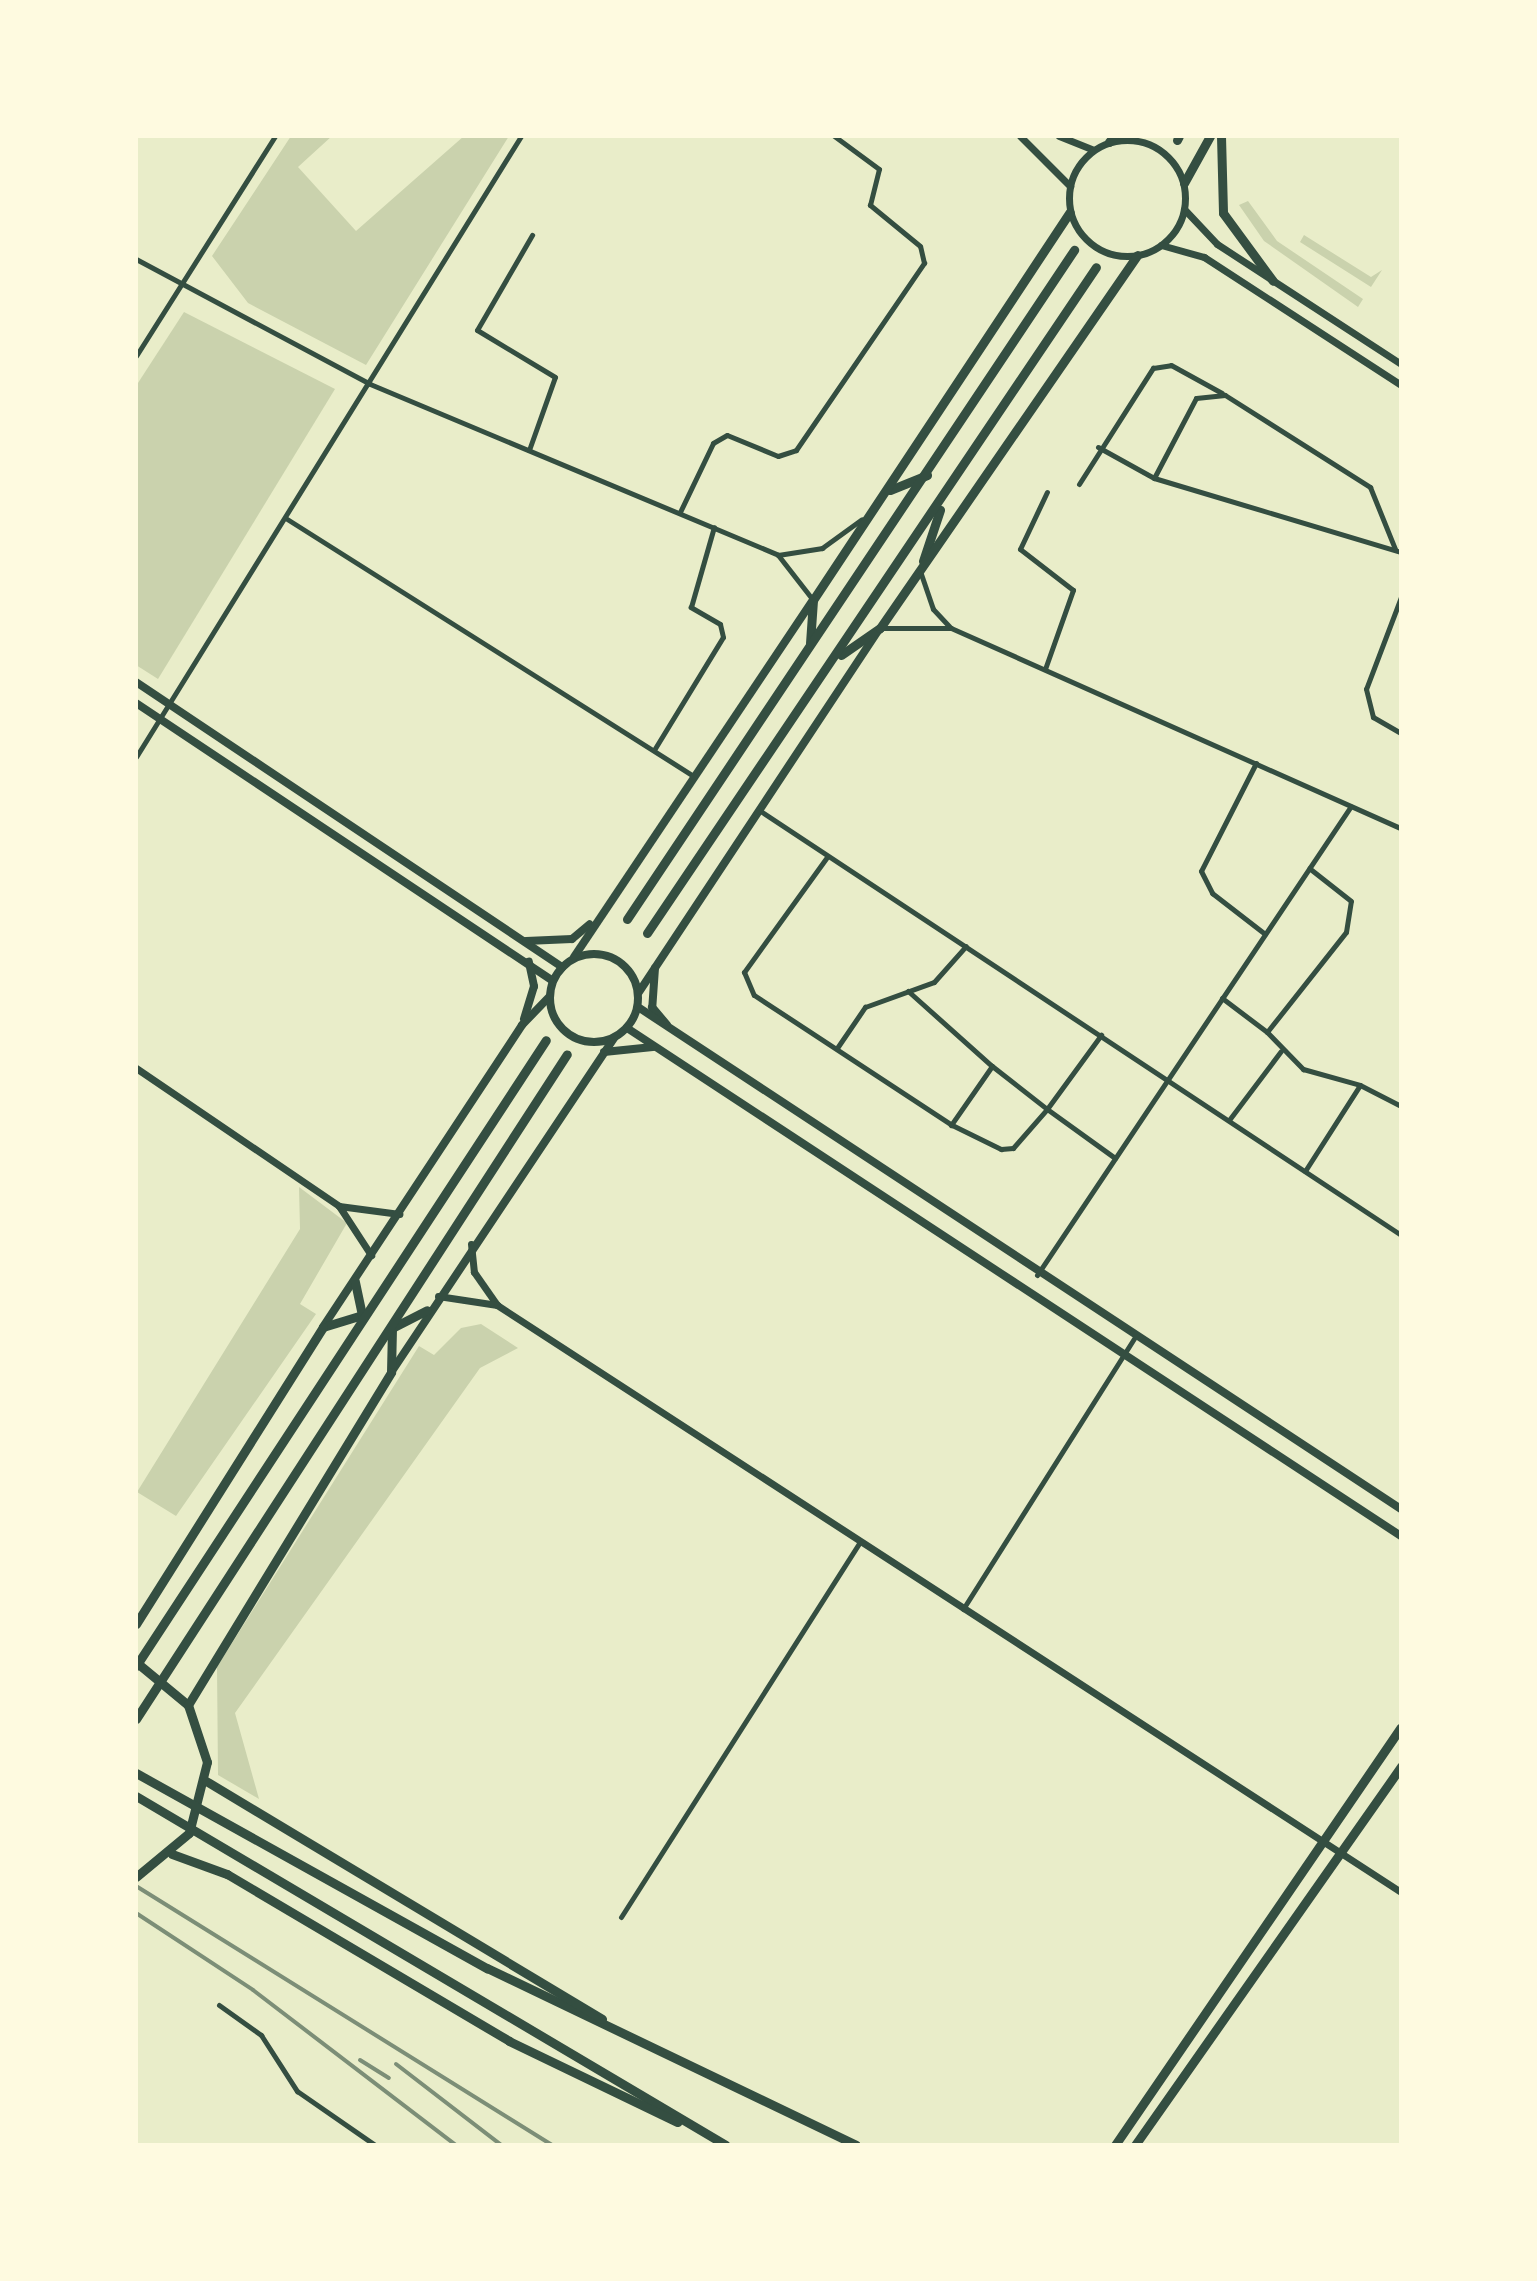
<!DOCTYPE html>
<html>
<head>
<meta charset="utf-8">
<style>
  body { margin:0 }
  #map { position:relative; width:1537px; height:2281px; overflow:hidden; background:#e9edc9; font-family:Barlow,sans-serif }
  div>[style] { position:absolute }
  .green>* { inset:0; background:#cad2ad }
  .minor>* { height:5px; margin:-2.5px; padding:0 2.5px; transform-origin:2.5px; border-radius:2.5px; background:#344e41 }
  .tertiary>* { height:7px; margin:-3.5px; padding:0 3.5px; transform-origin:3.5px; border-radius:3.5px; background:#344e41 }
  .tertiary>.ring { margin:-3.5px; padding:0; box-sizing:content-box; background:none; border:7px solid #344e41; border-radius:50% }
  .secondary>* { height:8px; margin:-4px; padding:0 4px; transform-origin:4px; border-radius:4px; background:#344e41 }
  .secondary>.ring { margin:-4px; padding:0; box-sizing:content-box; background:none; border:8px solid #344e41; border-radius:50% }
  .primary>* { height:9px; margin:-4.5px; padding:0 4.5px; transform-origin:4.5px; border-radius:4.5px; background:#344e41 }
  .trunk>* { height:9px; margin:-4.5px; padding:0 4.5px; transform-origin:4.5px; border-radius:4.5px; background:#344e41 }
  .rail>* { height:4px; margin:-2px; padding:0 2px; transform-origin:2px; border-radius:2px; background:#7c8e77 }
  span { translate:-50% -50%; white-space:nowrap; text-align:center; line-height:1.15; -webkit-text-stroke:8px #fefae0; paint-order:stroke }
  .frame { position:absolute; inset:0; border:138px solid #fefae0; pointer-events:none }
</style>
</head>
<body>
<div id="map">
  <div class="green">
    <div style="clip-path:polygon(291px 136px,332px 136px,298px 167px,356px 231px,464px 136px,509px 136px,366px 365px,248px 303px,212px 256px)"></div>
    <div style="clip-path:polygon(1248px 201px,1277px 241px,1363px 299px,1358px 307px,1264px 241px,1239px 205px)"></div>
    <div style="clip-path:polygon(1304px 235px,1371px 277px,1382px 270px,1371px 287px,1300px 242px)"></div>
    <div style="clip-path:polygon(184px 312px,335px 389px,158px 679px,136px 665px,136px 386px)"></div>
    <div style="clip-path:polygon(299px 1187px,347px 1223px,300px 1304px,316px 1314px,176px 1516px,137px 1492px,300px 1229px)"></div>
    <div style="clip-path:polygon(481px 1324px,518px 1348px,480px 1368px,235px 1713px,259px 1799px,218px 1775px,217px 1667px,419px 1346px,434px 1355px,461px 1328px)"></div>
  </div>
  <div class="minor">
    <div style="left:136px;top:259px;width:265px;rotate:28.1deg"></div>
    <div style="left:370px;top:384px;width:442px;rotate:22.7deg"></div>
    <div style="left:778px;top:555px;width:57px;rotate:52.1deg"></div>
    <div style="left:136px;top:356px;width:260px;rotate:-57.7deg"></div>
    <div style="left:1098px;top:447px;width:64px;rotate:29deg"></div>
    <div style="left:1154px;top:478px;width:258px;rotate:16.7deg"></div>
    <div style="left:529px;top:450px;width:77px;rotate:-70.4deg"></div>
    <div style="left:555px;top:377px;width:91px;rotate:-148.9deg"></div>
    <div style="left:477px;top:330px;width:110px;rotate:-59.9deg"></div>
    <div style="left:1154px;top:478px;width:90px;rotate:-62.3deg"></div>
    <div style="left:1196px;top:398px;width:29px;rotate:-6deg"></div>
    <div style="left:1225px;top:395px;width:172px;rotate:32.4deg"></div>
    <div style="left:1370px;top:487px;width:67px;rotate:68deg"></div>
    <div style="left:1079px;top:484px;width:138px;rotate:-57.5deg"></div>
    <div style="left:1153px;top:368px;width:18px;rotate:-9deg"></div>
    <div style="left:1171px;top:365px;width:58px;rotate:28.8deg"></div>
    <div style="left:680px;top:512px;width:76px;rotate:-64.4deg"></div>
    <div style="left:713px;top:443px;width:16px;rotate:-30deg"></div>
    <div style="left:727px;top:435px;width:55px;rotate:22.4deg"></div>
    <div style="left:778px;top:456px;width:19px;rotate:-18deg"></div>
    <div style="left:796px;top:450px;width:227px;rotate:-55.6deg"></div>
    <div style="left:924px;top:263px;width:17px;rotate:-103deg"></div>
    <div style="left:920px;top:246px;width:65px;rotate:-140.6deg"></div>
    <div style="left:870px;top:205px;width:37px;rotate:-76deg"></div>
    <div style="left:879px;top:169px;width:56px;rotate:-143.7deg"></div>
    <div style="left:287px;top:519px;width:481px;rotate:32.3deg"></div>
    <div style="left:778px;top:555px;width:45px;rotate:-9deg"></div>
    <div style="left:822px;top:548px;width:49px;rotate:-35.9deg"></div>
    <div style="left:920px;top:571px;width:40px;rotate:71.1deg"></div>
    <div style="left:933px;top:609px;width:25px;rotate:47deg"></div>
    <div style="left:1401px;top:597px;width:98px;rotate:110.8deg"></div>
    <div style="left:1366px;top:689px;width:29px;rotate:76deg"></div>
    <div style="left:1373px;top:717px;width:32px;rotate:30deg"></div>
    <div style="left:880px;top:628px;width:71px"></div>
    <div style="left:951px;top:628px;width:492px;rotate:24deg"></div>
    <div style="left:1045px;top:669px;width:84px;rotate:-70.5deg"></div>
    <div style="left:1073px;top:590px;width:67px;rotate:-142.3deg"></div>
    <div style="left:1020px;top:549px;width:63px;rotate:-64.7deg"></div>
    <div style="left:654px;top:750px;width:132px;rotate:-58.6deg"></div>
    <div style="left:723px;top:637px;width:13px;rotate:-103deg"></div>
    <div style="left:720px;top:624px;width:34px;rotate:-150deg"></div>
    <div style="left:691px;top:607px;width:83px;rotate:-74deg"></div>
    <div style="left:136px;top:757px;width:731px;rotate:-58.2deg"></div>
    <div style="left:1256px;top:763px;width:121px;rotate:117deg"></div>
    <div style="left:1201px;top:871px;width:25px;rotate:63deg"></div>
    <div style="left:1212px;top:893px;width:67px;rotate:37.7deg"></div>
    <div style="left:759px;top:810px;width:770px;rotate:33.5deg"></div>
    <div style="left:827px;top:857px;width:142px;rotate:125.8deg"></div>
    <div style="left:744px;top:972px;width:25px;rotate:67deg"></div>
    <div style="left:754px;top:995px;width:237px;rotate:33.3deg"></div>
    <div style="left:952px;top:1125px;width:55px;rotate:26.1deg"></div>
    <div style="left:1001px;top:1149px;width:12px;rotate:-5deg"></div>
    <div style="left:1013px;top:1148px;width:52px;rotate:-48.9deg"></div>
    <div style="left:1047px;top:1109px;width:84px;rotate:35.8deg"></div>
    <div style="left:908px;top:991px;width:113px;rotate:41.8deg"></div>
    <div style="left:992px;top:1066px;width:72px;rotate:124.8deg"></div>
    <div style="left:1222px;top:998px;width:56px;rotate:37.1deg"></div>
    <div style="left:1267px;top:1032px;width:127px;rotate:-51.7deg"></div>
    <div style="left:1346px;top:932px;width:31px;rotate:-81deg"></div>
    <div style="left:1351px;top:901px;width:53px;rotate:-141.8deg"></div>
    <div style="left:1267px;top:1032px;width:52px;rotate:45.8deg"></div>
    <div style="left:1303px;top:1069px;width:59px;rotate:15.7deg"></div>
    <div style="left:837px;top:1048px;width:50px;rotate:-55.7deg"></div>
    <div style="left:865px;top:1007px;width:73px;rotate:-19.9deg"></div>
    <div style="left:934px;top:982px;width:48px;rotate:-48.4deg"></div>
    <div style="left:992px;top:1066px;width:70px;rotate:38deg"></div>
    <div style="left:1047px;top:1109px;width:92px;rotate:-53.9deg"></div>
    <div style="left:1229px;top:1120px;width:86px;rotate:-53deg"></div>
    <div style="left:1305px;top:1171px;width:102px;rotate:-57.4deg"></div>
    <div style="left:1360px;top:1085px;width:46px;rotate:27.1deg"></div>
    <div style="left:1037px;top:1275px;width:564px;rotate:-56.2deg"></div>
    <div style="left:963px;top:1609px;width:320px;rotate:-57.7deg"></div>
    <div style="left:621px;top:1917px;width:445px;rotate:-57.5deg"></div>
    <div style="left:219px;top:2005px;width:52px;rotate:35.5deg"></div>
    <div style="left:261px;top:2035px;width:67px;rotate:57.3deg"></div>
    <div style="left:297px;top:2091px;width:95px;rotate:34.7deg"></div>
  </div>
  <div class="tertiary">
    <div style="left:1020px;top:136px;width:71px;rotate:45deg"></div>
    <div style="left:1059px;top:136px;width:37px;rotate:22deg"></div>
    <div class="ring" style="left:1069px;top:140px;width:109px;height:109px"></div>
    <div style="left:1184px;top:209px;width:48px;rotate:46.7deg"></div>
    <div style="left:1217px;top:244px;width:220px;rotate:33.1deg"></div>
    <div style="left:1161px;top:245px;width:45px;rotate:15.6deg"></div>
    <div style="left:1204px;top:257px;width:235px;rotate:33deg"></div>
    <div style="left:136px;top:1068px;width:245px;rotate:34.2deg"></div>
    <div style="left:339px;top:1206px;width:61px;rotate:7.6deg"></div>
    <div style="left:339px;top:1206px;width:59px;rotate:56.9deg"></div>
    <div style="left:471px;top:1244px;width:28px;rotate:84deg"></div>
    <div style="left:474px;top:1272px;width:40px;rotate:55.1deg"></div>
    <div style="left:438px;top:1296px;width:60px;rotate:8.7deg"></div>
    <div style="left:497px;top:1305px;width:1078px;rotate:33deg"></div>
  </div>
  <div class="secondary">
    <div style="left:136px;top:682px;width:513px;rotate:33.78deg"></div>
    <div style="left:136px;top:703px;width:501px;rotate:33.69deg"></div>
    <div style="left:526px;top:941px;width:46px;rotate:-2.5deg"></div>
    <div style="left:572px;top:939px;width:23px;rotate:-40deg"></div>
    <div class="ring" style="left:550px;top:954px;width:80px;height:80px"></div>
    <div style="left:574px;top:957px;width:428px;rotate:-56.2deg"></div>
    <div style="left:655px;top:968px;width:39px;rotate:94deg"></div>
    <div style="left:652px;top:1007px;width:23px;rotate:50deg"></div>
    <div style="left:639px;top:992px;width:434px;rotate:-56.5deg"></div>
    <div style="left:638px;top:1007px;width:913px;rotate:33.34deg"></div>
    <div style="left:524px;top:1019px;width:34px;rotate:-73deg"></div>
    <div style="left:534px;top:986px;width:25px;rotate:-102deg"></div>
    <div style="left:627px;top:1028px;width:926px;rotate:33.28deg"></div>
    <div style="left:604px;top:1052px;width:49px;rotate:-5.8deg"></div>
    <div style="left:323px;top:1327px;width:362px;rotate:-56.6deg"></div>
    <div style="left:522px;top:1025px;width:40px;rotate:-46deg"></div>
    <div style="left:392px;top:1371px;width:400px;rotate:-56.3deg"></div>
  </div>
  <div class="primary">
    <div style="left:1221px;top:136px;width:77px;rotate:88.5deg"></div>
    <div style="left:1223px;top:213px;width:84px;rotate:53.7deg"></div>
    <div style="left:1177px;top:140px;width:4px;rotate:-63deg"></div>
    <div style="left:1109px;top:142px;width:8px;rotate:-50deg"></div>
    <div style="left:1184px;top:183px;width:54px;rotate:-61deg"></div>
    <div style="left:890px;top:490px;width:40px;rotate:-22deg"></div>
    <div style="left:923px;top:561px;width:54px;rotate:-71.6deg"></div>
    <div style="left:810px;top:643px;width:43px;rotate:-86deg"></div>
    <div style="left:813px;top:600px;width:465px;rotate:-56.5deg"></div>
    <div style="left:841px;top:655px;width:47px;rotate:-34.7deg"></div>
    <div style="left:880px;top:628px;width:453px;rotate:-55.4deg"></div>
    <div style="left:627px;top:919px;width:805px;rotate:-56.25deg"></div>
    <div style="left:647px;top:933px;width:803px;rotate:-56.01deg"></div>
    <div style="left:323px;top:1327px;width:41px;rotate:-17.1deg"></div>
    <div style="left:362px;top:1315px;width:35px;rotate:-102deg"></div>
    <div style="left:391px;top:1372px;width:44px;rotate:-88.7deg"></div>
    <div style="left:392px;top:1328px;width:39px;rotate:-27deg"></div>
    <div style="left:136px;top:1666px;width:748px;rotate:-56.78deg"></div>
    <div style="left:136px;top:1719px;width:792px;rotate:-57.05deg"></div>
    <div style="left:1115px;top:2145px;width:506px;rotate:-55.62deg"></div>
    <div style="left:1135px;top:2145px;width:463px;rotate:-54.9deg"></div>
  </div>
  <div class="trunk">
    <div style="left:136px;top:1624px;width:351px;rotate:-57.8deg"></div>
    <div style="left:136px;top:1662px;width:67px;rotate:39.6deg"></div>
    <div style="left:188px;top:1705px;width:60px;rotate:71.6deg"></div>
    <div style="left:207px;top:1762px;width:73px;rotate:104.2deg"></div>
    <div style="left:189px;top:1833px;width:69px;rotate:140.3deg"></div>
    <div style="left:188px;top:1705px;width:390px;rotate:-58.6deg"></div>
    <div style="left:136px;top:1773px;width:402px;rotate:29.1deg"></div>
    <div style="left:487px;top:1968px;width:409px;rotate:25.6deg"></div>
    <div style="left:206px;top:1781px;width:462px;rotate:31deg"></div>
    <div style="left:136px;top:1796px;width:685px;rotate:30.61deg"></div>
    <div style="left:172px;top:1854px;width:59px;rotate:20deg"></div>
    <div style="left:227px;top:1874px;width:328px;rotate:30.6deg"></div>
    <div style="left:509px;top:2041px;width:187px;rotate:25.7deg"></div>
  </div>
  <div class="rail">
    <div style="left:136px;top:1886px;width:490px;rotate:31.9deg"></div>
    <div style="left:136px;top:1913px;width:140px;rotate:33.3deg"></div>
    <div style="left:253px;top:1990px;width:255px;rotate:37.4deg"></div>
    <div style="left:360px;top:2060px;width:34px;rotate:32deg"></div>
    <div style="left:396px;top:2064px;width:133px;rotate:37.6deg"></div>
  </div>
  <div class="frame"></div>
</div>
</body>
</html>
